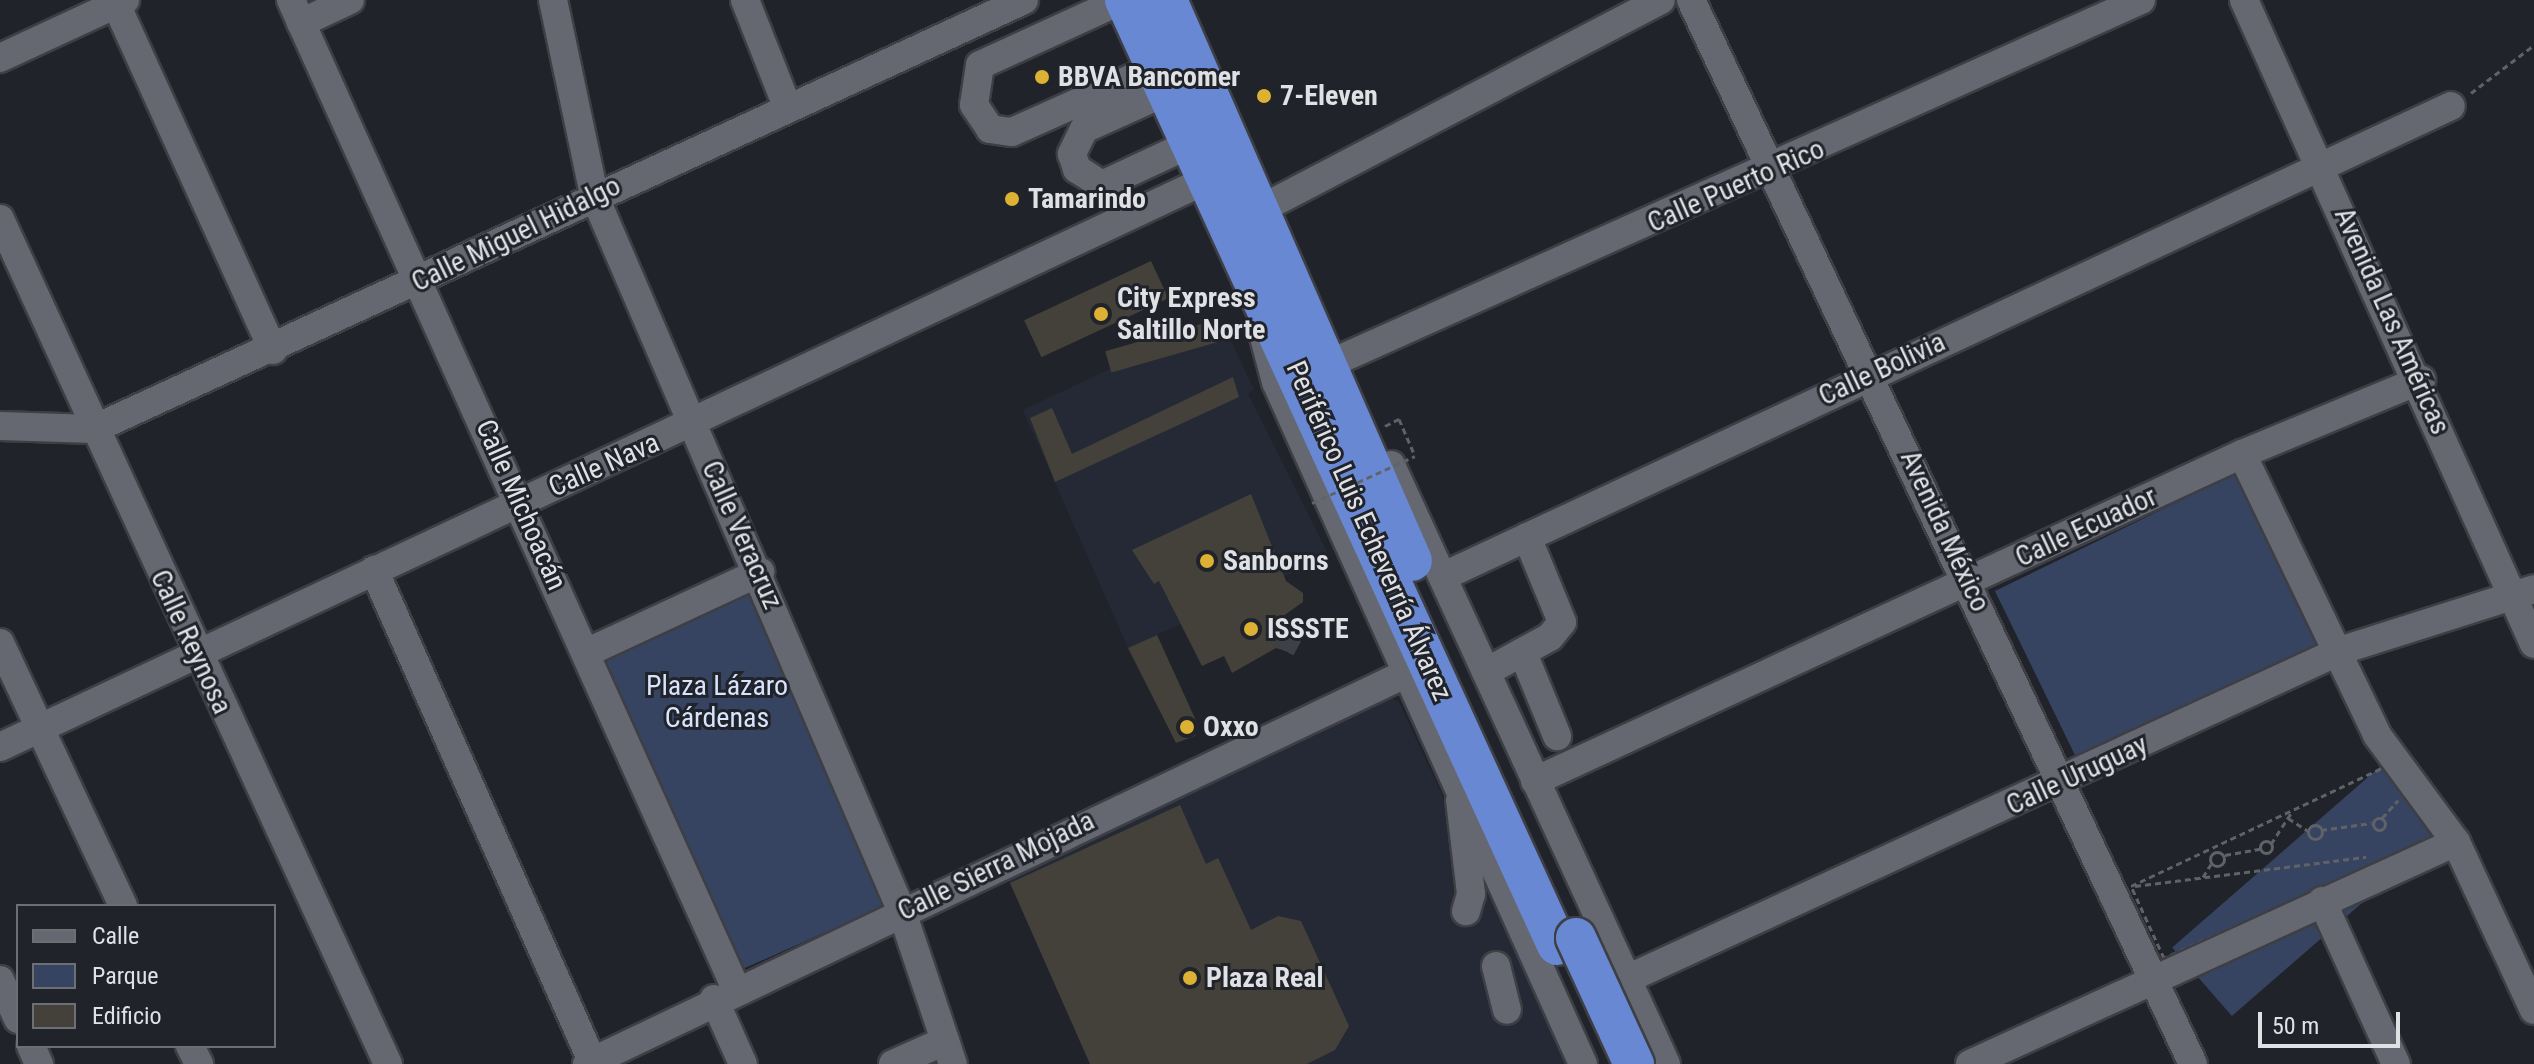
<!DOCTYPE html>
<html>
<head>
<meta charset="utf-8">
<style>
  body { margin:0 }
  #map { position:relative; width:2534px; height:1064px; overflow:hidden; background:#202329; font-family:"Roboto Condensed",sans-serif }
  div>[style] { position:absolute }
  .built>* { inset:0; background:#242935 }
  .green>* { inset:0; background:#374461; transform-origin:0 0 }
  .building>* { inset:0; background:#44413a; transform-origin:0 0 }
  .minor-tunnel>* { height:28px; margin-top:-14px; transform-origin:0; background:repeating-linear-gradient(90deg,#3d4045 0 28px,transparent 0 42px) }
  .path>* { height:3px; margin-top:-1.5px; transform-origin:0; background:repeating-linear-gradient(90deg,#5f6267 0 6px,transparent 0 10px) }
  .path>.ring { margin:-1.5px; padding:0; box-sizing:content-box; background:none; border:3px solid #5f6267; border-radius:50% }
  .roads { filter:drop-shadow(2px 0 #3d3f45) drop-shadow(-2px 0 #3d3f45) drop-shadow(0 2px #3d3f45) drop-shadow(0 -2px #3d3f45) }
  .minor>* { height:28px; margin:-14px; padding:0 14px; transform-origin:14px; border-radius:14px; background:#656870 }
  .highway>* { height:40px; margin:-20px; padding:0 20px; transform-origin:20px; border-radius:20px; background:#6888d3 }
  .path-bridge>* { height:3px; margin-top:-1.5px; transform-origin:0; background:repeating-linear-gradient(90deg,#5f6267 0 6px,transparent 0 10px) }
  .bridges { filter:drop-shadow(2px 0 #3d3f45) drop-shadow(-2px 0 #3d3f45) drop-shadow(0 2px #3d3f45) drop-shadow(0 -2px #3d3f45) }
  .highway-bridge>* { height:40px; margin:-20px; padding:0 20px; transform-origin:20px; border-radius:20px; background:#6888d3 }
  .dots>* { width:22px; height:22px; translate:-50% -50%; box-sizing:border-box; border:4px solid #202329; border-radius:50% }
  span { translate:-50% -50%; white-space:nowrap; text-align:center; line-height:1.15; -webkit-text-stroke:6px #202329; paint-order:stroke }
  .poi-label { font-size:28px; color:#dfe1e5; font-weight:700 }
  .left { translate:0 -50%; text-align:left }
  .street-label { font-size:28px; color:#dfe1e5 }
  .park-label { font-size:28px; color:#d8e4fd }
  .legend { position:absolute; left:16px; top:904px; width:260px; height:144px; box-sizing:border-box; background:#202329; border:2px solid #6c6f74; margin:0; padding:10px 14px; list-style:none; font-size:24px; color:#dfe1e5 }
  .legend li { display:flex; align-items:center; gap:16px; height:40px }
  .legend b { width:40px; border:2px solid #6c6f74 }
  .scale { position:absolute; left:2258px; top:1012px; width:142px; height:36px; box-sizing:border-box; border:4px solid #dfe1e5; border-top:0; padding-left:10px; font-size:24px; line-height:28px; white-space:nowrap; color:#dfe1e5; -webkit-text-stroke:6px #202329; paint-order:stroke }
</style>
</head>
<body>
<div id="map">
  <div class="built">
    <div style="clip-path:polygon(1220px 317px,1254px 390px,1248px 394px,1329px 556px,1128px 648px,1023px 410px)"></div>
    <div style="clip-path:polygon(1387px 695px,1399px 702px,1567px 1064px,1090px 1064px,1007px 875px)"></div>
  </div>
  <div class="green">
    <div style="left:2243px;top:470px;width:194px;height:276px;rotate:64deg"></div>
    <div style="left:757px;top:585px;width:345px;height:170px;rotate:66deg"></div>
    <div style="left:2382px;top:765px;width:91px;height:278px;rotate:49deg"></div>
  </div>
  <div class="building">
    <div style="left:1151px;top:261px;width:41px;height:140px;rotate:65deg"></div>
    <div style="left:1211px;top:321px;width:22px;height:110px;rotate:74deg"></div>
    <div style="clip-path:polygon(1233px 377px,1239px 397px,1055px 482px,1030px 418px,1052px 408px,1072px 454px)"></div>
    <div style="clip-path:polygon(1251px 494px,1286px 581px,1303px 593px,1303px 602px,1272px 624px,1293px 637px,1286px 651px,1276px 648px,1232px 673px,1224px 656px,1202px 666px,1159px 581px,1154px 584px,1132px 550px)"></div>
    <div style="clip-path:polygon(1157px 635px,1198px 725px,1195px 736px,1176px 743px,1128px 648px)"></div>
    <div style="clip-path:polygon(1180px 805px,1206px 864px,1218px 858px,1251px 930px,1278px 916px,1301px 921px,1349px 1026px,1335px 1050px,1307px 1064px,1090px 1064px,1010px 883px)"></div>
  </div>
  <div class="minor-tunnel">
    <div style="left:1281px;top:649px;width:17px;rotate:-62deg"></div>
  </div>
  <div class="path">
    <div style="left:2471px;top:93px;width:79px;rotate:-37.3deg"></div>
    <div style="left:1385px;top:426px;width:16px;rotate:-27deg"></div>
    <div style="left:1399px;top:419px;width:40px;rotate:66.6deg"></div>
    <div style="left:2384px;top:767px;width:88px;rotate:49.6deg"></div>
    <div style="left:2441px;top:834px;width:303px;rotate:155.9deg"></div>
    <div style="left:2164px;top:958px;width:79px;rotate:-114.6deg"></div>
    <div style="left:2131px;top:886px;width:280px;rotate:-25.2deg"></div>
    <div class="ring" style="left:2373px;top:818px;width:9px;height:9px"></div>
    <div style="left:2288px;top:818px;width:24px;rotate:33deg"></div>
    <div style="left:2382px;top:818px;width:24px;rotate:-48deg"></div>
    <div class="ring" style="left:2308px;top:825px;width:11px;height:11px"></div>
    <div style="left:2321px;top:830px;width:51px;rotate:-7.8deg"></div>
    <div class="ring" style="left:2260px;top:841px;width:9px;height:9px"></div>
    <div style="left:2271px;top:844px;width:38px;rotate:-57deg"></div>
    <div class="ring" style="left:2210px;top:852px;width:11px;height:11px"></div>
    <div style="left:2225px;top:855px;width:36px;rotate:-10deg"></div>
    <div style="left:2203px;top:877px;width:15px;rotate:-58deg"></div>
    <div style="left:2135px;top:886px;width:233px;rotate:-7.2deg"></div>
  </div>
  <div class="roads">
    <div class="minor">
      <div style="left:291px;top:0;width:1085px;rotate:65.77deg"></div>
      <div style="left:553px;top:0;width:199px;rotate:78.1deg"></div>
      <div style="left:594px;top:195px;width:780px;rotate:66.75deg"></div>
      <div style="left:902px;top:912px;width:160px;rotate:71.5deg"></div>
      <div style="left:745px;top:0;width:114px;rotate:68.4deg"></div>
      <div style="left:1122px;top:0;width:156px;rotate:155.4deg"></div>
      <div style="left:980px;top:65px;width:40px;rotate:98.5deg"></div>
      <div style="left:974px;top:105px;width:29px;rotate:56deg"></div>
      <div style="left:990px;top:129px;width:22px;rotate:8deg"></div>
      <div style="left:1012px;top:132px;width:157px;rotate:-24.1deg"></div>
      <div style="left:1691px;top:0;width:1176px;rotate:64.74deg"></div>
      <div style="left:2244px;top:0;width:706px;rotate:65.76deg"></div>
      <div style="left:116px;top:4px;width:380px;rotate:65.6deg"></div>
      <div style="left:301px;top:23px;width:54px;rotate:-25.1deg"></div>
      <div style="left:0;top:58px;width:138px;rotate:-24.9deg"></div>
      <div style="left:1166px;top:92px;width:90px;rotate:155.7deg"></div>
      <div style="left:1084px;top:129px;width:28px;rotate:116deg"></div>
      <div style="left:1072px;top:154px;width:16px;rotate:72deg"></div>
      <div style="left:1077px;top:169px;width:30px;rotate:33deg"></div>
      <div style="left:1102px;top:185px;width:97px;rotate:-25deg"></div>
      <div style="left:1261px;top:209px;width:451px;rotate:-27.6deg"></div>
      <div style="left:0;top:219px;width:930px;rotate:65.34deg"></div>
      <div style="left:1261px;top:326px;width:58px;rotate:75deg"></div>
      <div style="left:1276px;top:382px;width:748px;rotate:65.77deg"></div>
      <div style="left:1327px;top:365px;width:892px;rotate:-24.15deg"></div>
      <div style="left:0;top:426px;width:94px;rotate:1.8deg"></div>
      <div style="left:94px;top:429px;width:1024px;rotate:-24.76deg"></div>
      <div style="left:2242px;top:454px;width:312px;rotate:64.3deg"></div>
      <div style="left:2377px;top:735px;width:133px;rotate:53.6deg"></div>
      <div style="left:2456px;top:842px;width:185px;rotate:65.1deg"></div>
      <div style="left:1391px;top:465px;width:659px;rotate:65.34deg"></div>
      <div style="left:374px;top:570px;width:537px;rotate:66.06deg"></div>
      <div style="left:1444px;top:576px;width:1111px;rotate:-25.02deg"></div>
      <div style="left:0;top:643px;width:290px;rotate:64.9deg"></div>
      <div style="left:588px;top:652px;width:190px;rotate:-24.9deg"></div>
      <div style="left:1523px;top:653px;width:90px;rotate:67.7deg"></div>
      <div style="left:1486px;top:672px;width:73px;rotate:-28.7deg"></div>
      <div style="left:1550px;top:637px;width:19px;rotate:-51deg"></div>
      <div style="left:1562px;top:622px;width:92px;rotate:-112.4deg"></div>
      <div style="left:0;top:747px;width:1333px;rotate:-25.18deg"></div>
      <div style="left:1535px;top:781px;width:779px;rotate:-24.82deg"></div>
      <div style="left:2242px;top:454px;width:194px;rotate:-22.5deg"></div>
      <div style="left:1460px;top:800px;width:95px;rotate:83.3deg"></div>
      <div style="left:1471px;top:894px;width:18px;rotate:106deg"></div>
      <div style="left:2322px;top:901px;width:179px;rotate:65.6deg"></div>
      <div style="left:1496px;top:966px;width:45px;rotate:76deg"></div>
      <div style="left:1627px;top:979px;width:787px;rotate:-24.71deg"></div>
      <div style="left:2342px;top:650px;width:201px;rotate:-17.6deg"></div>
      <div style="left:0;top:980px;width:43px;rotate:65.2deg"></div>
      <div style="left:714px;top:999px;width:71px;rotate:66deg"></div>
      <div style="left:31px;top:1046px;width:20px;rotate:66deg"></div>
      <div style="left:190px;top:1046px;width:20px;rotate:63deg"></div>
      <div style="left:587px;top:1064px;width:908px;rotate:-25.49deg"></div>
      <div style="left:893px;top:1064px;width:57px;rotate:-23.9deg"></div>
      <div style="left:1970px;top:1064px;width:534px;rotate:-24.55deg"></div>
    </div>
    <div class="highway">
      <div style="left:1125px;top:0;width:1039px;rotate:65.43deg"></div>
      <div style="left:1167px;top:0;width:612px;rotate:66.41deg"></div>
    </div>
  </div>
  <div class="path-bridge">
    <div style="left:1312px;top:503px;width:113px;rotate:-24.5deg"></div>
  </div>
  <div class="bridges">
    <div class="highway-bridge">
      <div style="left:1576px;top:938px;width:139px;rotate:65.3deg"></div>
    </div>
  </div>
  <div class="dots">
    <div style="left:1042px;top:77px;background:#ddb133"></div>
    <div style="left:1264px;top:96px;background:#ddb133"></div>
    <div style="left:1012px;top:199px;background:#ddb133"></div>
    <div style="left:1101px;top:314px;background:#ddb133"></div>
    <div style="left:1207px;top:561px;background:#ddb133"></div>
    <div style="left:1251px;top:629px;background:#ddb133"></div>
    <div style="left:1187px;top:727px;background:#ddb133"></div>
    <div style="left:1190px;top:978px;background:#ddb133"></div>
  </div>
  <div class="poi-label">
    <span class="left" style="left:1058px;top:77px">BBVA Bancomer</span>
    <span class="left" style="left:1280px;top:96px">7-Eleven</span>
    <span class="left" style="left:1028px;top:199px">Tamarindo</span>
    <span class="left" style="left:1117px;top:314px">City Express<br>Saltillo Norte</span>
    <span class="left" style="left:1223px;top:561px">Sanborns</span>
    <span class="left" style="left:1267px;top:629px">ISSSTE</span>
    <span class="left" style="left:1203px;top:727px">Oxxo</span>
    <span class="left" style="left:1206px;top:978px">Plaza Real</span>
  </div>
  <div class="street-label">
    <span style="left:1736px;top:186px;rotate:-24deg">Calle Puerto Rico</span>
    <span style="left:516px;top:234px;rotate:-26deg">Calle Miguel Hidalgo</span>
    <span style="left:2392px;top:321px;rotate:66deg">Avenida Las Américas</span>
    <span style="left:1882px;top:369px;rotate:-25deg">Calle Bolivia</span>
    <span style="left:604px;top:465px;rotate:-24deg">Calle Nava</span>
    <span style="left:521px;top:505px;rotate:66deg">Calle Michoacán</span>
    <span style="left:2086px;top:527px;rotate:-25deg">Calle Ecuador</span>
    <span style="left:1369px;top:531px;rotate:66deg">Periférico Luis Echeverría Álvarez</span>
    <span style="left:1945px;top:531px;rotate:65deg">Avenida México</span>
    <span style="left:742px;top:535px;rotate:66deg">Calle Veracruz</span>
    <span style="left:191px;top:642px;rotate:65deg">Calle Reynosa</span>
    <span style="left:2077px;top:775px;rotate:-25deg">Calle Uruguay</span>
    <span style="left:996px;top:866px;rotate:-26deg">Calle Sierra Mojada</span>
  </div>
  <div class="park-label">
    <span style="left:717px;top:702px">Plaza Lázaro<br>Cárdenas</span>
  </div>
  <ul class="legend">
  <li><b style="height:10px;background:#656870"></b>Calle</li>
  <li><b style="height:22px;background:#374461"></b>Parque</li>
  <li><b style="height:22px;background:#44413a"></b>Edificio</li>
  </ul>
  <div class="scale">50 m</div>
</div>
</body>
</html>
